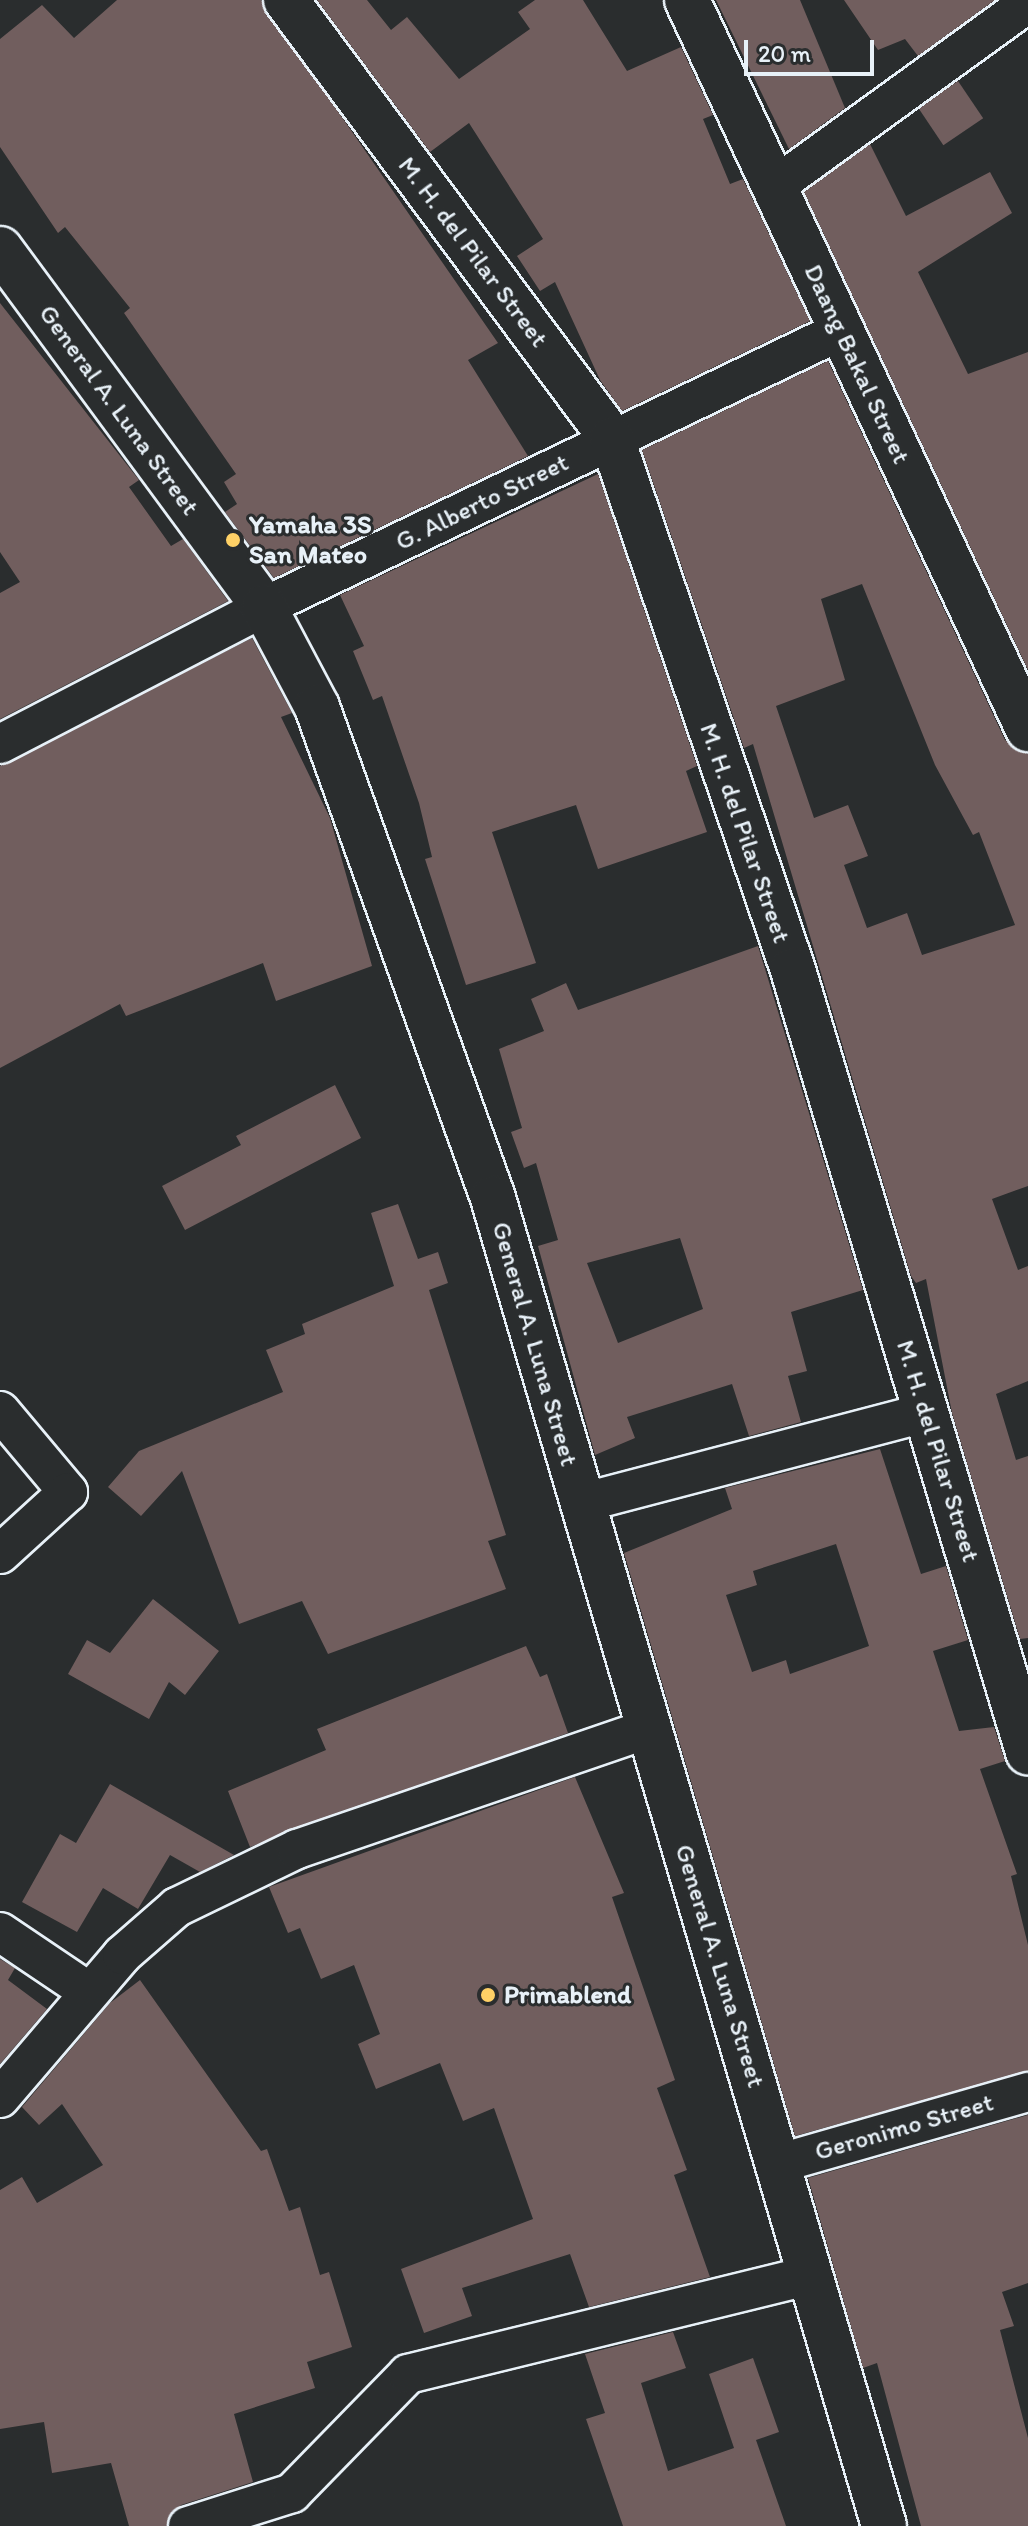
<!DOCTYPE html>
<html>
<head>
<meta charset="utf-8">
<style>
  body { margin:0 }
  #map { position:relative; width:1028px; height:2526px; overflow:hidden; background:#2a2d2e; font-family:Itim,sans-serif }
  div>[style] { position:absolute }
  .building>* { inset:0; background:#715e5e; transform-origin:0 0 }
  .roads { filter:drop-shadow(2px 0 #e8f1f8) drop-shadow(-2px 0 #e8f1f8) drop-shadow(0 2px #e8f1f8) drop-shadow(0 -2px #e8f1f8) }
  .street>* { height:38px; margin:-19px; padding:0 19px; transform-origin:19px; border-radius:19px; background:#2a2d2e }
  .secondary>* { height:44px; margin:-22px; padding:0 22px; transform-origin:22px; border-radius:22px; background:#2a2d2e }
  .primary>* { height:44px; margin:-22px; padding:0 22px; transform-origin:22px; border-radius:22px; background:#2a2d2e }
  .dots>* { width:22px; height:22px; translate:-50% -50%; box-sizing:border-box; border:4px solid #2a2d2e; border-radius:50% }
  span { translate:-50% -50%; white-space:nowrap; text-align:center; line-height:1.15; -webkit-text-stroke:6px #2a2d2e; paint-order:stroke }
  .street-label { font-size:26px; color:#e8f1f8 }
  .poi-label { font-size:26px; color:#e8f1f8; font-weight:700 }
  .left { translate:0 -50%; text-align:left }
  .scale { position:absolute; left:744px; top:40px; width:130px; height:36px; box-sizing:border-box; border:4px solid #e8f1f8; border-top:0; padding-left:10px; font-size:24px; line-height:28px; white-space:nowrap; color:#e8f1f8; -webkit-text-stroke:6px #2a2d2e; paint-order:stroke }
</style>
</head>
<body>
<div id="map">
  <div class="building">
    <div style="clip-path:polygon(117px 0,261px 0,498px 343px,468px 360px,528px 456px,274px 578px,225px 512px,237px 504px,224px 482px,236px 474px,124px 313px,130px 308px,65px 227px,58px 233px,0 147px,0 39px,42px 5px,74px 38px)"></div>
    <div style="clip-path:polygon(317px 0,367px 0,391px 30px,407px 17px,459px 79px,530px 29px,518px 12px,535px 0,583px 0,627px 71px,681px 47px,713px 115px,703px 119px,730px 184px,743px 179px,810px 321px,622px 411px,600px 380px,555px 282px,540px 291px,517px 256px,543px 239px,469px 123px,430px 152px)"></div>
    <div style="clip-path:polygon(716px 0,800px 0,845px 108px,789px 149px)"></div>
    <div style="clip-path:polygon(844px 0,995px 0,918px 56px,905px 39px,878px 50px)"></div>
    <div style="left:958px;top:81px;width:45px;height:48px;rotate:56deg"></div>
    <div style="clip-path:polygon(870px 144px,906px 216px,990px 172px,1012px 213px,918px 272px,968px 374px,1028px 352px,1028px 670px,804px 192px)"></div>
    <div style="clip-path:polygon(0 303px,139px 480px,129px 487px,171px 546px,183px 539px,228px 601px,0 719px,0 593px,20px 582px,0 552px)"></div>
    <div style="clip-path:polygon(evenodd,828px 361px,1005px 740px,1028px 754px,1028px 1186px,992px 1199px,1018px 1270px,1028px 1266px,1028px 1381px,996px 1394px,1016px 1460px,1028px 1456px,1028px 1638px,1020px 1639px,952px 1413px,926px 1279px,916px 1283px,911px 1276px,753px 744px,744px 748px,642px 450px,828px 361px,862px 584px,935px 765px,973px 835px,979px 832px,1015px 925px,922px 955px,907px 913px,867px 928px,844px 865px,868px 856px,848px 805px,814px 818px,776px 706px,845px 680px,821px 599px,862px 584px)"></div>
    <div style="clip-path:polygon(598px 474px,697px 766px,686px 771px,707px 832px,598px 869px,576px 805px,492px 832px,536px 963px,466px 985px,425px 859px,432px 857px,419px 803px,382px 696px,373px 700px,353px 651px,364px 646px,340px 595px)"></div>
    <div style="clip-path:polygon(252px 638px,292px 713px,281px 717px,330px 818px,372px 966px,276px 1001px,263px 963px,126px 1016px,120px 1004px,0 1068px,0 766px)"></div>
    <div style="clip-path:polygon(evenodd,758px 946px,863px 1290px,791px 1312px,807px 1371px,788px 1376px,801px 1422px,749px 1436px,732px 1384px,627px 1417px,635px 1438px,595px 1455px,538px 1246px,558px 1240px,536px 1163px,524px 1168px,511px 1132px,522px 1128px,499px 1049px,544px 1031px,531px 999px,566px 983px,578px 1010px,758px 946px,680px 1238px,703px 1309px,618px 1343px,587px 1263px,680px 1238px)"></div>
    <div style="clip-path:polygon(335px 1085px,361px 1138px,185px 1230px,162px 1186px,241px 1145px,236px 1136px)"></div>
    <div style="clip-path:polygon(398px 1204px,418px 1259px,438px 1252px,448px 1283px,429px 1290px,506px 1535px,488px 1541px,506px 1589px,328px 1654px,302px 1601px,239px 1624px,182px 1471px,141px 1516px,108px 1487px,139px 1451px,283px 1392px,266px 1350px,305px 1334px,302px 1324px,394px 1286px,371px 1213px)"></div>
    <div style="clip-path:polygon(evenodd,880px 1449px,921px 1574px,946px 1566px,968px 1640px,933px 1651px,959px 1731px,994px 1727px,1005px 1761px,980px 1769px,1017px 1874px,1011px 1876px,1028px 1945px,1028px 2071px,795px 2136px,624px 1553px,732px 1509px,725px 1488px,880px 1449px,836px 1544px,869px 1646px,790px 1674px,786px 1660px,752px 1672px,726px 1595px,757px 1585px,753px 1571px,836px 1544px)"></div>
    <div style="clip-path:polygon(153px 1599px,219px 1651px,185px 1695px,169px 1682px,149px 1719px,68px 1674px,87px 1640px,110px 1653px)"></div>
    <div style="clip-path:polygon(526px 1646px,540px 1677px,547px 1674px,568px 1733px,250px 1847px,228px 1791px,326px 1750px,317px 1729px)"></div>
    <div style="clip-path:polygon(575px 1777px,624px 1893px,612px 1897px,675px 2080px,657px 2088px,687px 2170px,674px 2175px,710px 2277px,589px 2307px,570px 2254px,462px 2288px,472px 2316px,424px 2333px,401px 2269px,533px 2219px,494px 2108px,463px 2121px,440px 2063px,376px 2089px,358px 2044px,380px 2034px,354px 1965px,321px 1979px,300px 1928px,288px 1933px,269px 1887px)"></div>
    <div style="clip-path:polygon(110px 1784px,234px 1855px,200px 1872px,170px 1855px,138px 1909px,103px 1888px,77px 1932px,22px 1902px,60px 1834px,76px 1843px)"></div>
    <div style="clip-path:polygon(0 1959px,15px 1968px,8px 1980px,47px 2009px,0 2064px)"></div>
    <div style="clip-path:polygon(140px 1980px,261px 2151px,267px 2149px,289px 2211px,300px 2207px,320px 2275px,329px 2272px,352px 2347px,307px 2362px,315px 2388px,234px 2414px,253px 2482px,181px 2505px,167px 2526px,129px 2526px,111px 2463px,52px 2473px,44px 2422px,0 2429px,0 2190px,22px 2177px,37px 2203px,103px 2165px,62px 2104px,39px 2125px,22px 2107px,110px 2003px)"></div>
    <div style="clip-path:polygon(1028px 2115px,1028px 2283px,1002px 2292px,1014px 2326px,1000px 2330px,1028px 2438px,1028px 2526px,921px 2526px,877px 2363px,863px 2368px,808px 2178px)"></div>
    <div style="clip-path:polygon(673px 2332px,686px 2368px,641px 2383px,668px 2471px,734px 2448px,709px 2374px,753px 2358px,779px 2432px,756px 2440px,786px 2526px,623px 2526px,586px 2419px,605px 2413px,585px 2354px)"></div>
  </div>
  <div class="roads">
    <div class="street">
      <div style="left:774px;top:187px;width:314px;rotate:-35.9deg"></div>
      <div style="left:0;top:744px;width:297px;rotate:-27.4deg"></div>
      <div style="left:264px;top:607px;width:636px;rotate:-25.6deg"></div>
      <div style="left:0;top:1411px;width:106px;rotate:50deg"></div>
      <div style="left:68px;top:1492px;width:92px;rotate:137.6deg"></div>
      <div style="left:581px;top:1503px;width:358px;rotate:-14.7deg"></div>
      <div style="left:0;top:1932px;width:107px;rotate:34deg"></div>
      <div style="left:0;top:2098px;width:188px;rotate:-49.5deg"></div>
      <div style="left:122px;top:1955px;width:73px;rotate:-41.1deg"></div>
      <div style="left:177px;top:1907px;width:133px;rotate:-25.8deg"></div>
      <div style="left:297px;top:1849px;width:370px;rotate:-18.9deg"></div>
      <div style="left:780px;top:2163px;width:258px;rotate:-16deg"></div>
      <div style="left:188px;top:2526px;width:109px;rotate:-17.6deg"></div>
      <div style="left:292px;top:2493px;width:166px;rotate:-45.7deg"></div>
      <div style="left:408px;top:2374px;width:416px;rotate:-13.8deg"></div>
    </div>
    <div class="secondary">
      <div style="left:286px;top:0;width:547px;rotate:53.4deg"></div>
      <div style="left:612px;top:439px;width:561px;rotate:71.18deg"></div>
      <div style="left:793px;top:970px;width:817px;rotate:73.27deg"></div>
      <div style="left:687px;top:0;width:805px;rotate:64.93deg"></div>
    </div>
    <div class="primary">
      <div style="left:0;top:249px;width:445px;rotate:53.6deg"></div>
      <div style="left:264px;top:607px;width:113px;rotate:62.1deg"></div>
      <div style="left:317px;top:707px;width:522px;rotate:70.28deg"></div>
      <div style="left:493px;top:1198px;width:1384px;rotate:73.59deg"></div>
    </div>
  </div>
  <div class="dots">
    <div style="left:233px;top:540px;background:#ffd166"></div>
    <div style="left:488px;top:1995px;background:#ffd166"></div>
  </div>
  <div class="street-label">
    <span style="left:473px;top:252px;rotate:53deg">M. H. del Pilar Street</span>
    <span style="left:857px;top:364px;rotate:65deg">Daang Bakal Street</span>
    <span style="left:119px;top:410px;rotate:54deg">General A. Luna Street</span>
    <span style="left:482px;top:502px;rotate:-26deg">G. Alberto Street</span>
    <span style="left:745px;top:833px;rotate:71deg">M. H. del Pilar Street</span>
    <span style="left:535px;top:1344px;rotate:74deg">General A. Luna Street</span>
    <span style="left:938px;top:1451px;rotate:73deg">M. H. del Pilar Street</span>
    <span style="left:720px;top:1966px;rotate:73deg">General A. Luna Street</span>
    <span style="left:904px;top:2127px;rotate:-16deg">Geronimo Street</span>
  </div>
  <div class="poi-label">
    <span class="left" style="left:249px;top:540px">Yamaha 3S<br>San Mateo</span>
    <span class="left" style="left:504px;top:1995px">Primablend</span>
  </div>
  <div class="scale">20 m</div>
</div>
</body>
</html>
